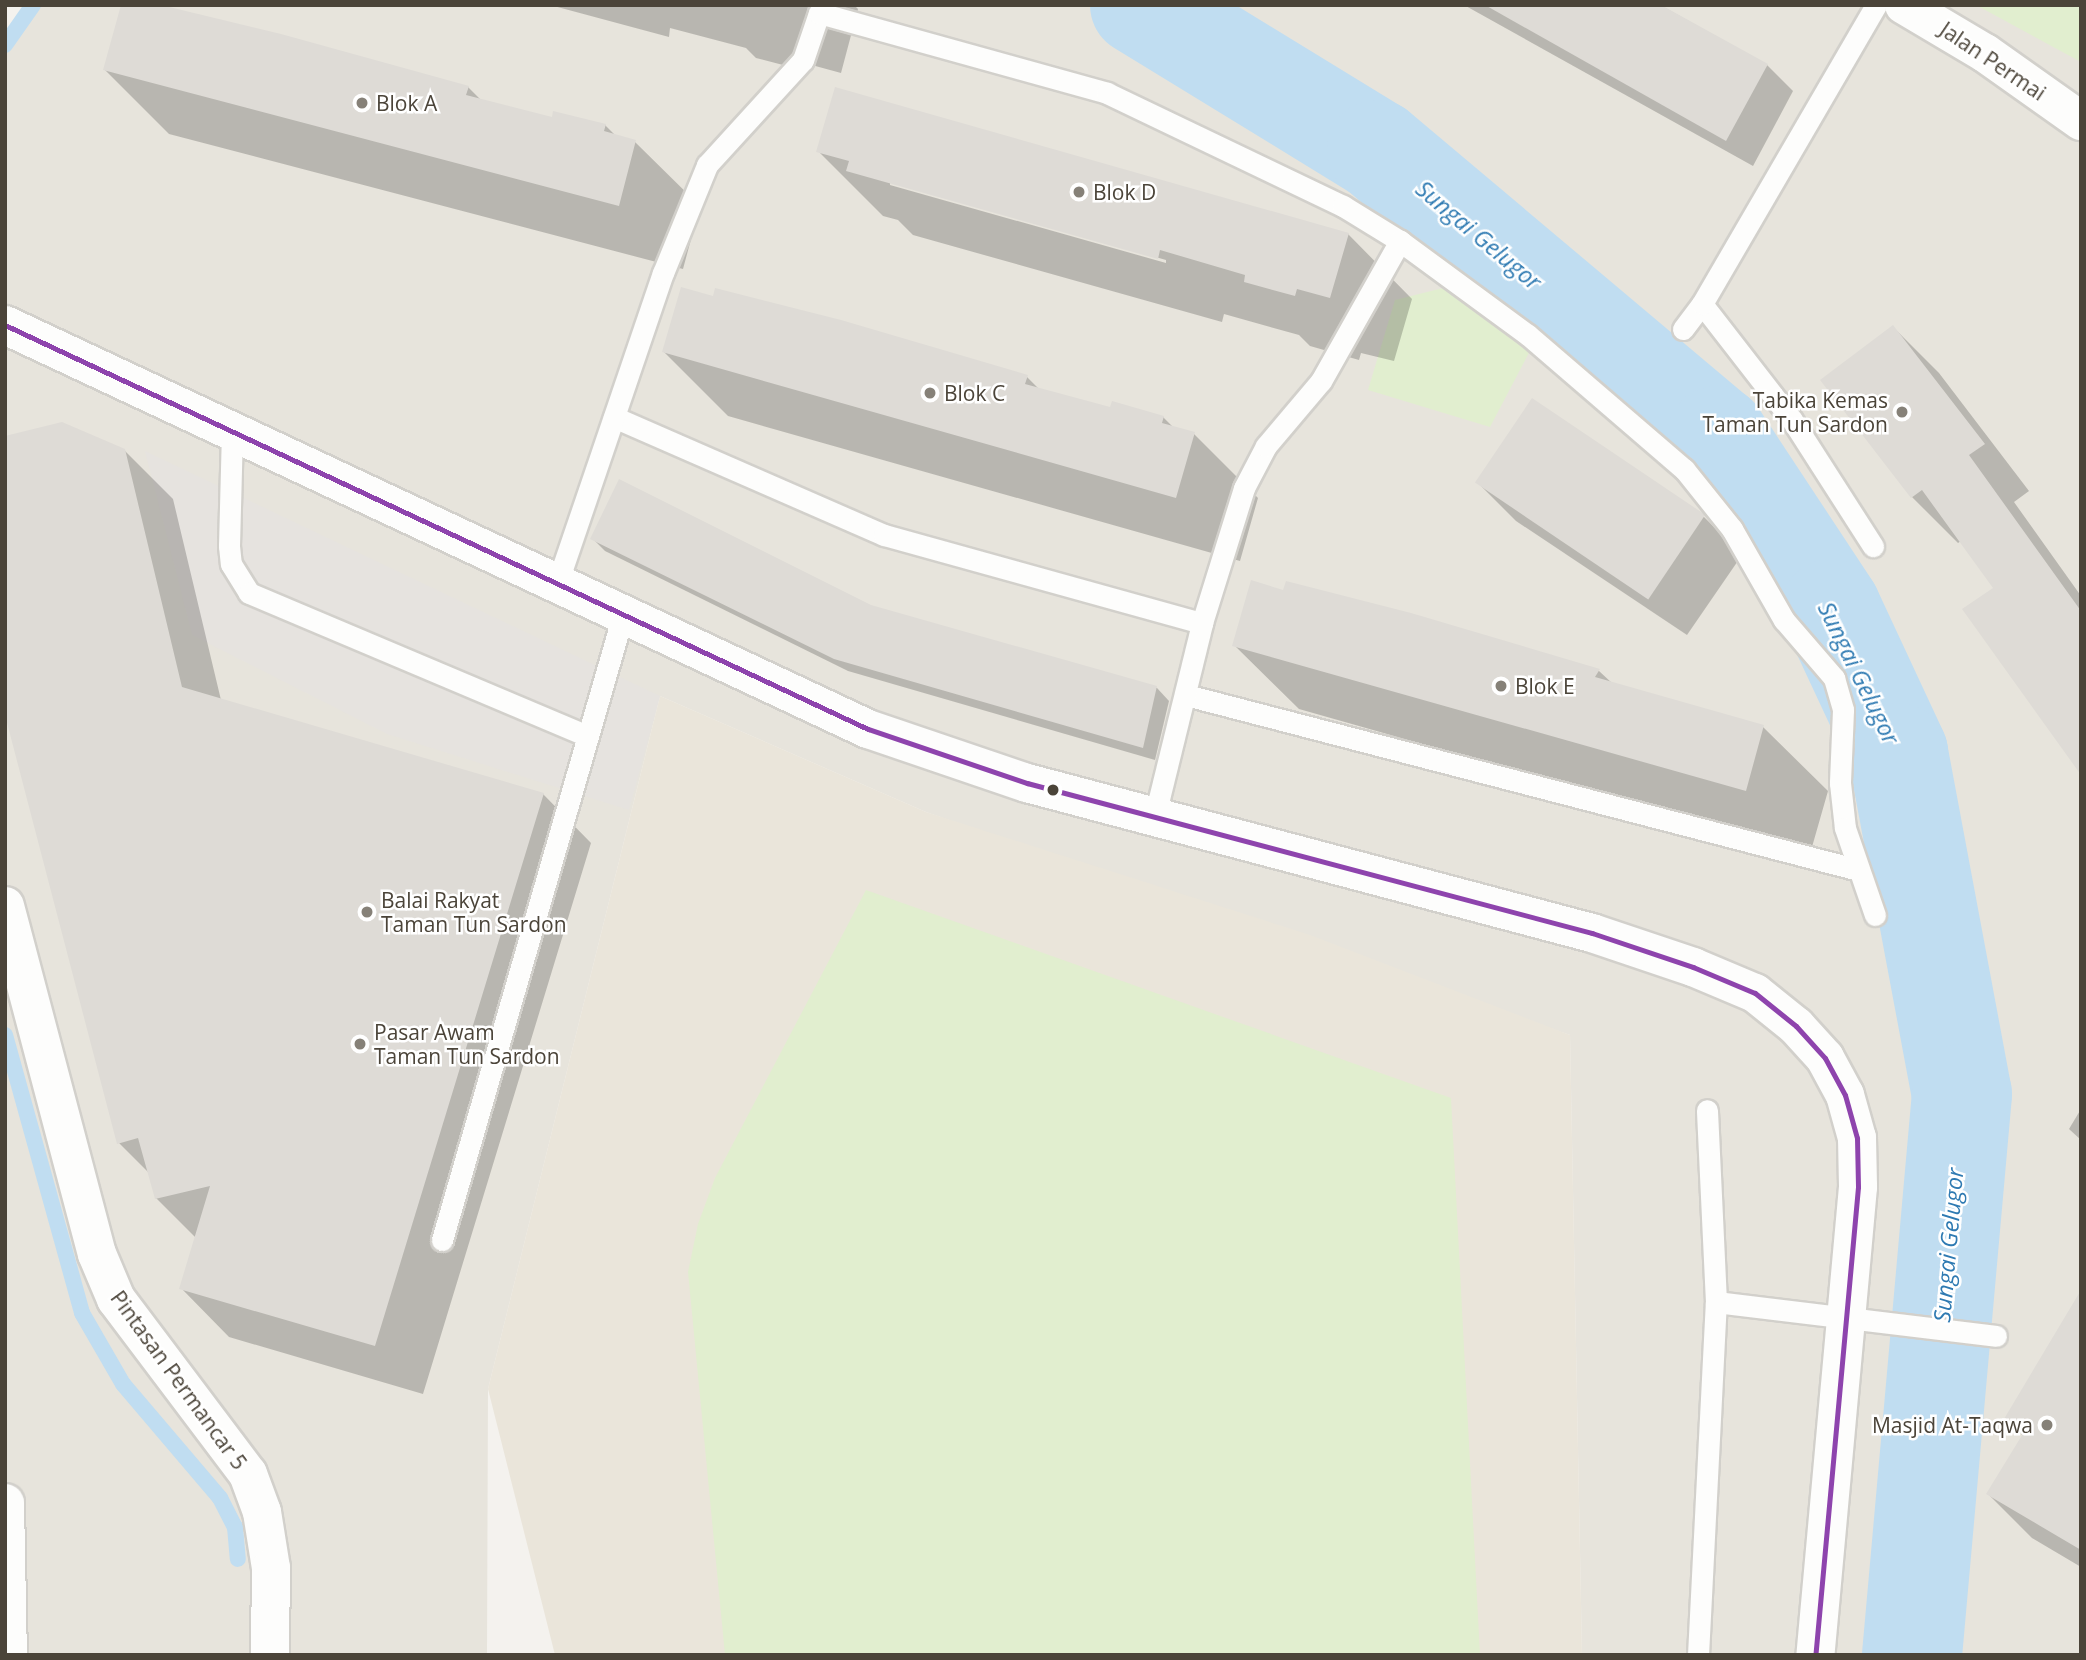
<!DOCTYPE html>
<html>
<head>
<meta charset="utf-8">
<style>
  body { margin:0 }
  #map { position:relative; width:2086px; height:1660px; overflow:hidden; background:#f4f2ee; font-family:"Open Sans",sans-serif }
  div>[style] { position:absolute }
  .residential>* { inset:0; background:#e7e4dc }
  .education>* { inset:0; background:#eae5da }
  .green>* { inset:0; background:#e1eecf }
  .parking>* { inset:0; background:#e6e3df }
  .shadow>* { inset:0; background:#0003 }
  .stream>* { height:16px; margin:-8px; padding:0 8px; transform-origin:8px; border-radius:8px; background:#c0ddf1 }
  .river>* { height:100px; margin:-50px; padding:0 50px; transform-origin:50px; border-radius:50px; background:#c0ddf1 }
  .building>* { inset:0; background:#dedbd6; transform-origin:0 0 }
  .roads { filter:drop-shadow(2px 0 #d2d0cb) drop-shadow(-2px 0 #d2d0cb) drop-shadow(0 2px #d2d0cb) drop-shadow(0 -2px #d2d0cb) }
  .lane>* { height:21px; margin:-10.5px; padding:0 10.5px; transform-origin:10.5px; border-radius:10.5px; background:#fdfdfc }
  .street>* { height:38px; margin:-19px; padding:0 19px; transform-origin:19px; border-radius:19px; background:#fdfdfc }
  .bus-1>* { height:5px; margin:-2.5px; padding:0 2.5px; transform-origin:2.5px; border-radius:2.5px; background:#8e44ad }
  .dots>* { width:19px; height:19px; translate:-50% -50%; box-sizing:border-box; border:4px solid #fff; border-radius:50% }
  span { translate:-50% -50%; white-space:nowrap; text-align:center; line-height:1.15; -webkit-text-stroke:5px #fff; paint-order:stroke }
  .street-label { font-size:21px; color:#4b4439 }
  .poi-label { font-size:21px; color:#4b4439 }
  .left { translate:0 -50%; text-align:left }
  .right { translate:-100% -50%; text-align:right }
  .water-label { font-size:23px; color:#2e7ab2; font-style:italic }
  .frame { position:absolute; inset:0; border:7px solid #4b4439; pointer-events:none }
</style>
</head>
<body>
<div id="map">
  <div class="residential">
    <div style="clip-path:polygon(33px 5px,2081px 5px,2081px 1655px,1582px 1655px,1570px 1035px,926px 812px,660px 696px,488px 1389px,487px 1655px,5px 1655px,5px 45px)"></div>
  </div>
  <div class="education">
    <div style="clip-path:polygon(660px 696px,926px 812px,1310px 935px,1570px 1035px,1582px 1655px,555px 1655px,488px 1389px)"></div>
  </div>
  <div class="green">
    <div style="clip-path:polygon(1976px 5px,2081px 5px,2081px 62px)"></div>
    <div style="clip-path:polygon(1443px 288px,1532px 347px,1490px 427px,1368px 390px,1395px 300px)"></div>
    <div style="clip-path:polygon(866px 890px,1451px 1098px,1480px 1655px,725px 1655px,688px 1272px,698px 1224px,715px 1178px)"></div>
  </div>
  <div class="parking">
    <div style="clip-path:polygon(145px 451px,660px 696px,629px 810px,387px 734px,192px 635px)"></div>
  </div>
  <div class="shadow">
    <div style="clip-path:polygon(550px 5px,854px 5px,858px 9px,841px 73px,808px 64px,806px 71px,756px 58px,746px 48px,670px 28px,669px 37px)"></div>
    <div style="clip-path:polygon(1464px 5px,1660px 5px,1767px 65px,1793px 91px,1753px 166px)"></div>
    <div style="clip-path:polygon(105px 70px,468px 87px,481px 100px,554px 119px,605px 125px,616px 136px,635px 142px,700px 206px,683px 269px,169px 134px)"></div>
    <div style="clip-path:polygon(evenodd,818px 151px,1348px 234px,1412px 299px,1394px 361px,1361px 353px,1359px 360px,1310px 346px,1299px 335px,1224px 314px,1222px 322px,913px 235px,898px 220px,883px 216px,818px 151px,890px 181px,1166px 260px,1166px 263px,890px 185px,890px 181px)"></div>
    <div style="clip-path:polygon(1893px 327px,1939px 373px,2029px 491px,2014px 502px,2081px 596px,2081px 772px,1995px 588px,1961px 541px,1958px 543px,1912px 497px,1823px 380px)"></div>
    <div style="clip-path:polygon(664px 352px,1027px 377px,1040px 390px,1111px 409px,1163px 417px,1174px 428px,1194px 434px,1258px 498px,1240px 561px,728px 416px)"></div>
    <div style="clip-path:polygon(124px 450px,173px 499px,221px 700px,543px 794px,591px 843px,423px 1394px,229px 1337px,181px 1288px,196px 1238px,156px 1198px,150px 1174px,119px 1143px)"></div>
    <div style="clip-path:polygon(1478px 483px,1704px 517px,1742px 555px,1687px 635px,1516px 521px)"></div>
    <div style="clip-path:polygon(592px 538px,870px 607px,1157px 688px,1169px 701px,1155px 760px,848px 671px,605px 551px)"></div>
    <div style="clip-path:polygon(1287px 583px,1599px 671px,1613px 684px,1763px 727px,1828px 791px,1810px 854px,1299px 709px,1234px 645px,1284px 592px)"></div>
    <div style="clip-path:polygon(2081px 1109px,2081px 1140px,2069px 1129px)"></div>
    <div style="clip-path:polygon(2081px 1293px,2081px 1567px,2032px 1538px,1988px 1494px,2023px 1436px,2006px 1418px)"></div>
  </div>
  <div class="stream">
    <div style="left:5px;top:45px;width:49px;rotate:-55deg"></div>
    <div style="left:5px;top:1035px;width:288px;rotate:74.5deg"></div>
    <div style="left:82px;top:1313px;width:82px;rotate:60deg"></div>
    <div style="left:123px;top:1384px;width:150px;rotate:49.6deg"></div>
    <div style="left:220px;top:1498px;width:33px;rotate:63deg"></div>
    <div style="left:235px;top:1527px;width:32px;rotate:85deg"></div>
  </div>
  <div class="river">
    <div style="left:1140px;top:5px;width:278px;rotate:31.5deg"></div>
    <div style="left:1377px;top:150px;width:444px;rotate:40.1deg"></div>
    <div style="left:1717px;top:436px;width:207px;rotate:56.6deg"></div>
    <div style="left:1831px;top:609px;width:159px;rotate:65deg"></div>
    <div style="left:1898px;top:753px;width:347px;rotate:79.4deg"></div>
    <div style="left:1962px;top:1094px;width:563px;rotate:95.09deg"></div>
  </div>
  <div class="building">
    <div style="clip-path:polygon(121px 5px,161px 5px,281px 34px,469px 86px,466px 95px,552px 117px,553px 111px,606px 124px,604px 131px,636px 140px,619px 206px,103px 70px)"></div>
    <div style="clip-path:polygon(1485px 5px,1661px 5px,1768px 64px,1726px 141px)"></div>
    <div style="clip-path:polygon(835px 87px,1349px 233px,1330px 298px,1297px 289px,1295px 296px,1244px 282px,1245px 275px,1160px 250px,1158px 259px,846px 171px,849px 161px,816px 152px)"></div>
    <div style="clip-path:polygon(681px 287px,713px 296px,715px 288px,841px 320px,1028px 375px,1025px 384px,1110px 407px,1112px 401px,1164px 416px,1162px 423px,1195px 432px,1176px 498px,662px 352px)"></div>
    <div style="clip-path:polygon(1893px 325px,1985px 444px,1969px 455px,2081px 611px,2081px 775px,1962px 609px,1993px 588px,1922px 490px,1911px 498px,1820px 380px)"></div>
    <div style="left:1532px;top:398px;width:209px;height:102px;rotate:34deg"></div>
    <div style="clip-path:polygon(62px 422px,125px 449px,182px 687px,544px 793px,375px 1346px,179px 1289px,210px 1186px,155px 1199px,138px 1138px,117px 1144px,5px 715px,5px 436px)"></div>
    <div style="clip-path:polygon(619px 479px,871px 605px,1157px 686px,1143px 748px,834px 659px,590px 539px)"></div>
    <div style="clip-path:polygon(1251px 580px,1283px 590px,1286px 581px,1411px 613px,1600px 669px,1595px 677px,1764px 725px,1746px 791px,1232px 646px)"></div>
    <div style="clip-path:polygon(2081px 1290px,2081px 1550px,1986px 1494px,2024px 1432px,2004px 1419px)"></div>
  </div>
  <div class="roads">
    <div class="lane">
      <div style="left:1702px;top:304px;width:147px;rotate:52.2deg"></div>
      <div style="left:1792px;top:420px;width:150px;rotate:57.3deg"></div>
      <div style="left:1683px;top:329px;width:31px;rotate:-53deg"></div>
      <div style="left:1702px;top:304px;width:346px;rotate:-59.8deg"></div>
      <div style="left:614px;top:417px;width:295px;rotate:23.6deg"></div>
      <div style="left:884px;top:535px;width:330px;rotate:15.5deg"></div>
      <div style="left:232px;top:431px;width:115px;rotate:91.5deg"></div>
      <div style="left:229px;top:546px;width:18px;rotate:84deg"></div>
      <div style="left:231px;top:564px;width:34px;rotate:58deg"></div>
      <div style="left:249px;top:593px;width:367px;rotate:22.9deg"></div>
      <div style="left:558px;top:581px;width:325px;rotate:-71.2deg"></div>
      <div style="left:663px;top:273px;width:117px;rotate:-67.8deg"></div>
      <div style="left:707px;top:165px;width:142px;rotate:-47.6deg"></div>
      <div style="left:803px;top:60px;width:50px;rotate:-71.2deg"></div>
      <div style="left:819px;top:13px;width:299px;rotate:15.5deg"></div>
      <div style="left:1107px;top:93px;width:262px;rotate:25.6deg"></div>
      <div style="left:1343px;top:206px;width:67px;rotate:31.6deg"></div>
      <div style="left:1186px;top:695px;width:695px;rotate:14.58deg"></div>
      <div style="left:1154px;top:819px;width:202px;rotate:-76.2deg"></div>
      <div style="left:1202px;top:623px;width:141px;rotate:-72.7deg"></div>
      <div style="left:1244px;top:488px;width:47px;rotate:-62.4deg"></div>
      <div style="left:1266px;top:446px;width:85px;rotate:-49.8deg"></div>
      <div style="left:1321px;top:381px;width:161px;rotate:-60.6deg"></div>
      <div style="left:1400px;top:241px;width:159px;rotate:36.3deg"></div>
      <div style="left:1528px;top:335px;width:206px;rotate:40.7deg"></div>
      <div style="left:1684px;top:469px;width:77px;rotate:51.3deg"></div>
      <div style="left:1732px;top:529px;width:105px;rotate:60.3deg"></div>
      <div style="left:1784px;top:620px;width:77px;rotate:49.2deg"></div>
      <div style="left:1834px;top:678px;width:33px;rotate:74deg"></div>
      <div style="left:1843px;top:710px;width:73px;rotate:92.4deg"></div>
      <div style="left:1840px;top:783px;width:45px;rotate:83.7deg"></div>
      <div style="left:1845px;top:828px;width:92px;rotate:71deg"></div>
      <div style="left:442px;top:1240px;width:651px;rotate:-73.85deg"></div>
      <div style="left:1716px;top:1302px;width:282px;rotate:6.9deg"></div>
      <div style="left:1698px;top:1655px;width:353px;rotate:-87.1deg"></div>
      <div style="left:1716px;top:1302px;width:192px;rotate:-92.7deg"></div>
    </div>
    <div class="street">
      <div style="left:1904px;top:5px;width:94px;rotate:30.7deg"></div>
      <div style="left:1985px;top:53px;width:118px;rotate:35.3deg"></div>
      <div style="left:5px;top:325px;width:953px;rotate:25.09deg"></div>
      <div style="left:868px;top:729px;width:168px;rotate:18.8deg"></div>
      <div style="left:1027px;top:783px;width:585px;rotate:14.87deg"></div>
      <div style="left:1592px;top:933px;width:107px;rotate:18.6deg"></div>
      <div style="left:1693px;top:967px;width:67px;rotate:22.8deg"></div>
      <div style="left:1755px;top:993px;width:53px;rotate:38.8deg"></div>
      <div style="left:1796px;top:1026px;width:43px;rotate:47.8deg"></div>
      <div style="left:1825px;top:1058px;width:42px;rotate:61.6deg"></div>
      <div style="left:1845px;top:1095px;width:45px;rotate:74.4deg"></div>
      <div style="left:1857px;top:1138px;width:49px;rotate:88.8deg"></div>
      <div style="left:1858px;top:1187px;width:470px;rotate:95.2deg"></div>
      <div style="left:5px;top:906px;width:360px;rotate:75.2deg"></div>
      <div style="left:97px;top:1254px;width:49px;rotate:67.1deg"></div>
      <div style="left:116px;top:1299px;width:219px;rotate:53deg"></div>
      <div style="left:248px;top:1474px;width:40px;rotate:69.8deg"></div>
      <div style="left:262px;top:1512px;width:57px;rotate:80.9deg"></div>
      <div style="left:271px;top:1568px;width:87px;rotate:90.7deg"></div>
      <div style="left:5px;top:1503px;width:152px;rotate:88.9deg"></div>
    </div>
  </div>
  <div class="bus-1">
    <div style="left:5px;top:325px;width:953px;rotate:25.09deg"></div>
    <div style="left:868px;top:729px;width:168px;rotate:18.8deg"></div>
    <div style="left:1027px;top:783px;width:585px;rotate:14.87deg"></div>
    <div style="left:1592px;top:933px;width:107px;rotate:18.6deg"></div>
    <div style="left:1693px;top:967px;width:67px;rotate:22.8deg"></div>
    <div style="left:1755px;top:993px;width:53px;rotate:38.8deg"></div>
    <div style="left:1796px;top:1026px;width:43px;rotate:47.8deg"></div>
    <div style="left:1825px;top:1058px;width:42px;rotate:61.6deg"></div>
    <div style="left:1845px;top:1095px;width:45px;rotate:74.4deg"></div>
    <div style="left:1857px;top:1138px;width:49px;rotate:88.8deg"></div>
    <div style="left:1858px;top:1187px;width:470px;rotate:95.2deg"></div>
  </div>
  <div class="dots">
    <div style="left:362px;top:103px;background:#868178"></div>
    <div style="left:1079px;top:192px;background:#868178"></div>
    <div style="left:930px;top:393px;background:#868178"></div>
    <div style="left:1902px;top:412px;background:#868178"></div>
    <div style="left:1501px;top:686px;background:#868178"></div>
    <div style="left:1053px;top:790px;background:#4b4439"></div>
    <div style="left:367px;top:912px;background:#868178"></div>
    <div style="left:360px;top:1044px;background:#868178"></div>
    <div style="left:2047px;top:1425px;background:#868178"></div>
  </div>
  <div class="street-label">
    <span style="left:1993px;top:61px;rotate:34deg">Jalan Permai</span>
    <span style="left:179px;top:1380px;rotate:54deg">Pintasan Permancar 5</span>
  </div>
  <div class="poi-label">
    <span class="left" style="left:376px;top:103px">Blok A</span>
    <span class="left" style="left:1093px;top:192px">Blok D</span>
    <span class="left" style="left:944px;top:393px">Blok C</span>
    <span class="right" style="left:1888px;top:412px">Tabika Kemas<br>Taman Tun Sardon</span>
    <span class="left" style="left:1515px;top:686px">Blok E</span>
    <span class="left" style="left:381px;top:912px">Balai Rakyat<br>Taman Tun Sardon</span>
    <span class="left" style="left:374px;top:1044px">Pasar Awam<br>Taman Tun Sardon</span>
    <span class="right" style="left:2033px;top:1425px">Masjid At-Taqwa</span>
  </div>
  <div class="water-label">
    <span style="left:1479px;top:235px;rotate:40deg">Sungai Gelugor</span>
    <span style="left:1859px;top:673px;rotate:64deg">Sungai Gelugor</span>
    <span style="left:1948px;top:1245px;rotate:-85deg">Sungai Gelugor</span>
  </div>
  <div class="frame"></div>
</div>
</body>
</html>
